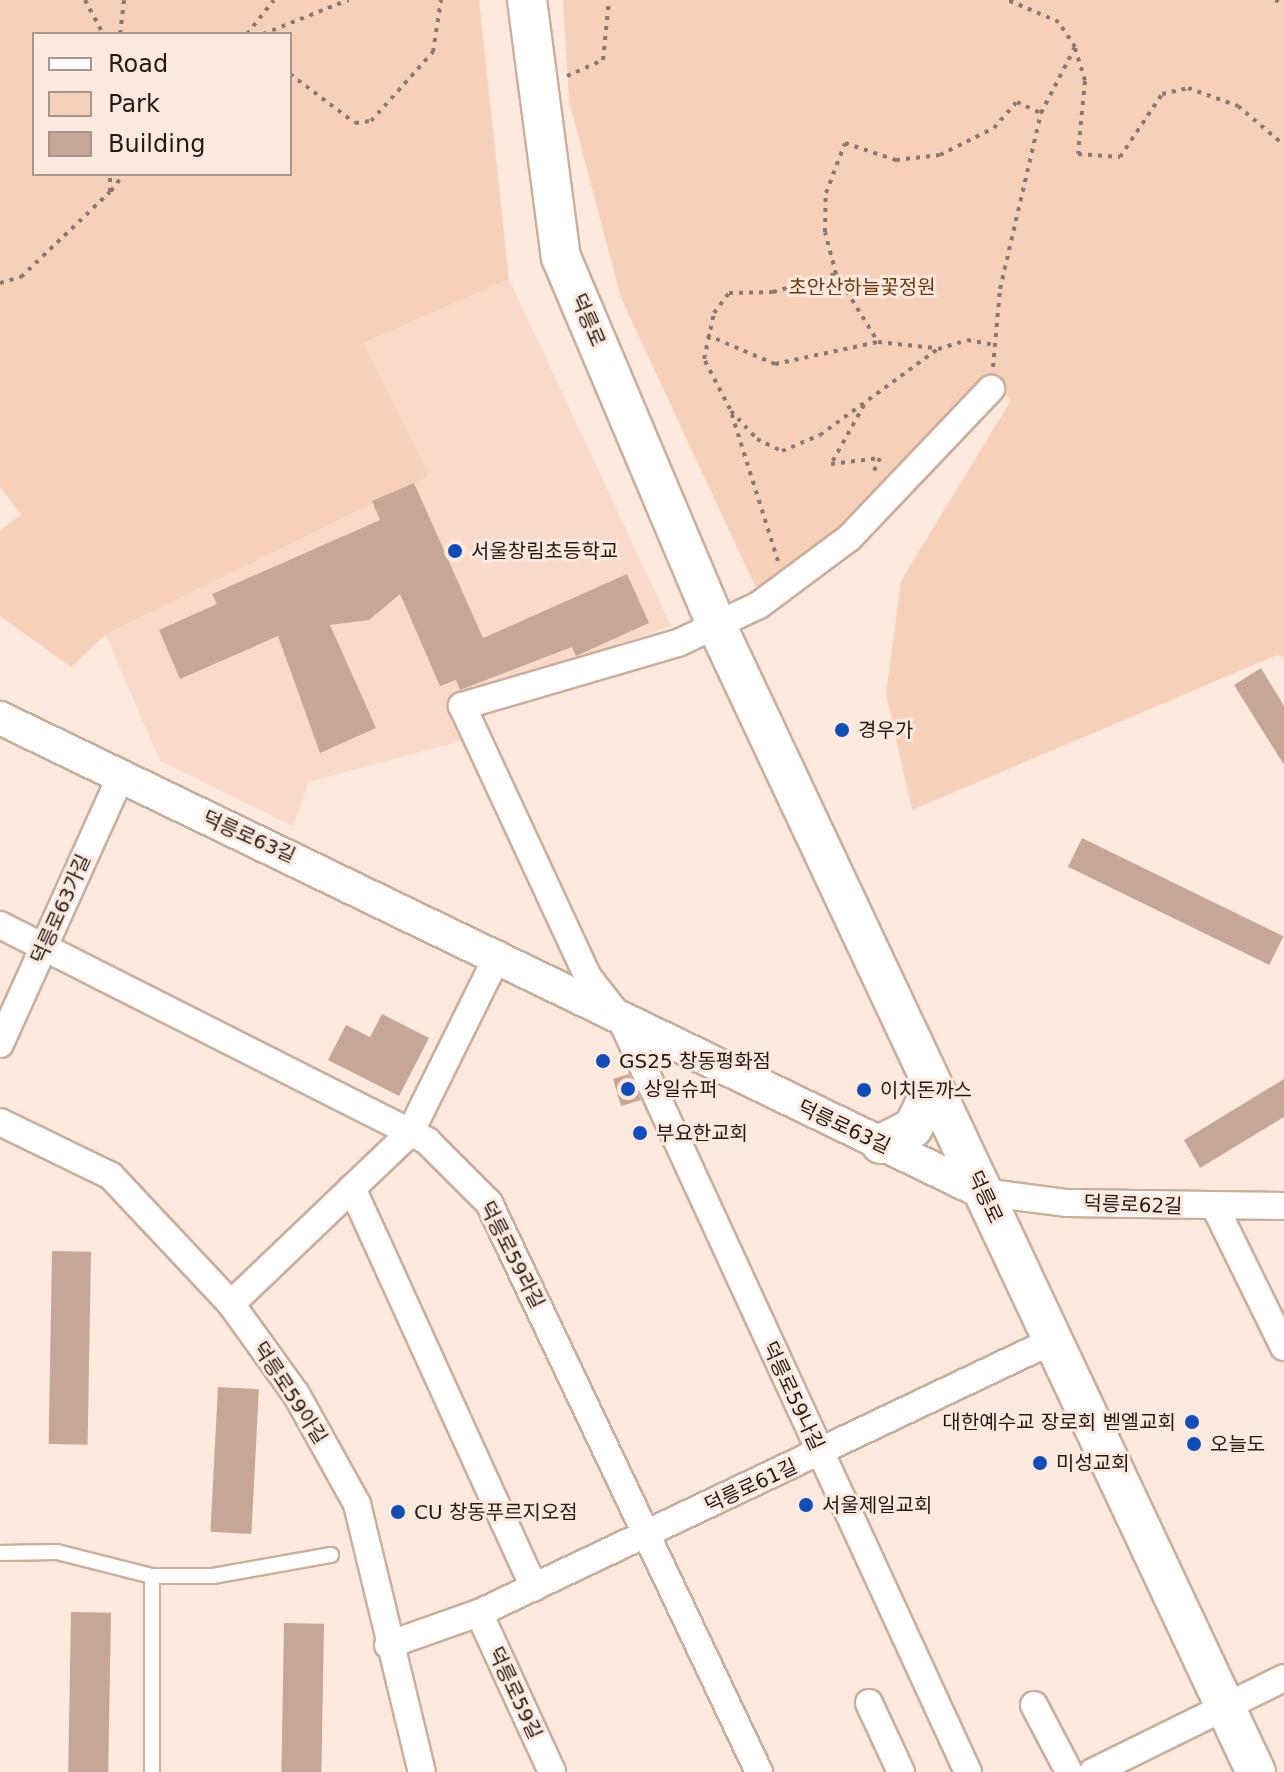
<!DOCTYPE html>
<html>
<head>
<meta charset="utf-8">
<style>
  body { margin:0 }
  #map { position:relative; width:1284px; height:1772px; overflow:hidden; background:#fde9de; font-family:"DejaVu Sans","Noto Sans KR",sans-serif }
  div>[style] { position:absolute }
  .built>* { inset:0; background:#f9dac8 }
  .green>* { inset:0; background:#f7d0ba }
  .building>* { inset:0; background:#c6a796; transform-origin:0 0 }
  .path>* { height:4px; margin-top:-2px; transform-origin:0; background:repeating-linear-gradient(90deg,#897971 0 4px,transparent 0 10px) }
  .roads { filter:drop-shadow(2px 0 #ccae9c) drop-shadow(-2px 0 #ccae9c) drop-shadow(0 2px #ccae9c) drop-shadow(0 -2px #ccae9c) }
  .service>* { height:14px; margin:-7px; padding:0 7px; transform-origin:7px; border-radius:7px; background:#fff }
  .minor>* { height:26px; margin:-13px; padding:0 13px; transform-origin:13px; border-radius:13px; background:#fff }
  .tertiary>* { height:32px; margin:-16px; padding:0 16px; transform-origin:16px; border-radius:16px; background:#fff }
  .secondary>* { height:38px; margin:-19px; padding:0 19px; transform-origin:19px; border-radius:19px; background:#fff }
  .dots>* { width:22px; height:22px; translate:-50% -50%; box-sizing:border-box; border:4px solid #fde9de; border-radius:50% }
  span { translate:-50% -50%; white-space:nowrap; text-align:center; line-height:1.15; -webkit-text-stroke:6px #fde9de; paint-order:stroke }
  .park-label { font-size:20px; color:#70360c }
  .street-label { font-size:20px; color:#251913 }
  .poi-label { font-size:20px; color:#251913 }
  .left { translate:0 -50%; text-align:left }
  .right { translate:-100% -50%; text-align:right }
  .legend { position:absolute; left:32px; top:32px; width:260px; height:144px; box-sizing:border-box; background:#fde9de; border:2px solid #a7968d; margin:0; padding:10px 14px; list-style:none; font-size:24px; color:#251913 }
  .legend li { display:flex; align-items:center; gap:16px; height:40px }
  .legend b { width:40px; border:2px solid #a7968d }
</style>
</head>
<body>
<div id="map">
  <div class="built">
    <div style="clip-path:polygon(509px 279px,671px 626px,449px 702px,461px 741px,309px 782px,293px 826px,160px 761px,105px 634px,429px 476px,362px 343px)"></div>
  </div>
  <div class="green">
    <div style="clip-path:polygon(evenodd,0 0,479px 0,509px 279px,363px 343px,429px 476px,106px 634px,71px 667px,0 616px,0 531px,21px 514px,0 487px,0 0,34px 34px,290px 34px,290px 174px,34px 174px,34px 34px)"></div>
    <div style="clip-path:polygon(563px 0,1284px 0,1284px 658px,1277px 655px,912px 810px,886px 694px,901px 581px,1011px 400px,985px 375px,835px 534px,756px 588px,621px 298px,569px 101px)"></div>
  </div>
  <div class="building">
    <div style="clip-path:polygon(414px 483px,483px 638px,627px 574px,649px 623px,576px 656px,572px 647px,460px 690px,456px 680px,440px 686px,400px 594px,369px 620px,330px 625px,376px 728px,320px 753px,278px 636px,180px 679px,159px 630px,217px 604px,212px 594px,380px 520px,372px 501px)"></div>
    <div style="clip-path:polygon(1261px 668px,1284px 706px,1284px 765px,1234px 685px)"></div>
    <div style="left:1082px;top:838px;width:224px;height:32px;rotate:26deg"></div>
    <div style="clip-path:polygon(382px 1014px,429px 1038px,399px 1096px,328px 1060px,346px 1025px,370px 1037px)"></div>
    <div style="clip-path:polygon(629px 1074px,641px 1100px,621px 1106px,613px 1079px)"></div>
    <div style="clip-path:polygon(1284px 1079px,1284px 1117px,1200px 1168px,1184px 1140px)"></div>
    <div style="left:52px;top:1251px;width:39px;height:193px;rotate:1deg"></div>
    <div style="left:218px;top:1387px;width:41px;height:145px;rotate:3deg"></div>
    <div style="left:71px;top:1612px;width:40px;height:160px;rotate:1deg"></div>
    <div style="left:284px;top:1623px;width:40px;height:149px;rotate:1deg"></div>
  </div>
  <div class="path">
    <div style="left:85px;top:0;width:38px;rotate:62deg"></div>
    <div style="left:1275px;top:0;width:9px;rotate:18deg"></div>
    <div style="left:120px;top:34px;width:34px;rotate:-83deg"></div>
    <div style="left:247px;top:34px;width:43px;rotate:-51.5deg"></div>
    <div style="left:263px;top:34px;width:92px;rotate:-21.8deg"></div>
    <div style="left:1075px;top:48px;width:34px;rotate:73deg"></div>
    <div style="left:1085px;top:81px;width:73px;rotate:95.5deg"></div>
    <div style="left:1078px;top:154px;width:42px;rotate:4.1deg"></div>
    <div style="left:1120px;top:157px;width:76px;rotate:-56.3deg"></div>
    <div style="left:1162px;top:94px;width:27px;rotate:-13deg"></div>
    <div style="left:1188px;top:88px;width:53px;rotate:19.8deg"></div>
    <div style="left:1238px;top:106px;width:60px;rotate:40.3deg"></div>
    <div style="left:290px;top:74px;width:81px;rotate:37deg"></div>
    <div style="left:355px;top:123px;width:16px;rotate:-7deg"></div>
    <div style="left:371px;top:121px;width:93px;rotate:-48.1deg"></div>
    <div style="left:433px;top:52px;width:53px;rotate:-81.3deg"></div>
    <div style="left:567px;top:76px;width:39px;rotate:-24deg"></div>
    <div style="left:603px;top:60px;width:60px;rotate:-84.3deg"></div>
    <div style="left:111px;top:191px;width:21px;rotate:-53deg"></div>
    <div style="left:836px;top:274px;width:80px;rotate:58.3deg"></div>
    <div style="left:0;top:283px;width:22px;rotate:-16deg"></div>
    <div style="left:21px;top:277px;width:123px;rotate:-43.7deg"></div>
    <div style="left:110px;top:192px;width:18px;rotate:-90deg"></div>
    <div style="left:707px;top:335px;width:74px;rotate:23.1deg"></div>
    <div style="left:775px;top:364px;width:105px;rotate:-12.1deg"></div>
    <div style="left:878px;top:342px;width:57px;rotate:6deg"></div>
    <div style="left:993px;top:367px;width:78px;rotate:-84.9deg"></div>
    <div style="left:1000px;top:289px;width:181px;rotate:-76.9deg"></div>
    <div style="left:1041px;top:113px;width:74px;rotate:-62.7deg"></div>
    <div style="left:1075px;top:47px;width:30px;rotate:-123deg"></div>
    <div style="left:1059px;top:22px;width:56px;rotate:-156.7deg"></div>
    <div style="left:864px;top:405px;width:68px;rotate:119.2deg"></div>
    <div style="left:831px;top:464px;width:49px;rotate:-7deg"></div>
    <div style="left:880px;top:458px;width:19px;rotate:115deg"></div>
    <div style="left:731px;top:411px;width:38px;rotate:47deg"></div>
    <div style="left:757px;top:439px;width:28px;rotate:26deg"></div>
    <div style="left:782px;top:451px;width:41px;rotate:-22.8deg"></div>
    <div style="left:820px;top:435px;width:146px;rotate:-36.1deg"></div>
    <div style="left:938px;top:349px;width:30px;rotate:-17deg"></div>
    <div style="left:967px;top:340px;width:27px;rotate:10deg"></div>
    <div style="left:778px;top:561px;width:159px;rotate:-107.5deg"></div>
    <div style="left:730px;top:409px;width:56px;rotate:-117.5deg"></div>
    <div style="left:704px;top:359px;width:47px;rotate:-77.7deg"></div>
    <div style="left:714px;top:313px;width:25px;rotate:-53deg"></div>
    <div style="left:729px;top:293px;width:44px;rotate:-1.3deg"></div>
    <div style="left:773px;top:292px;width:66px;rotate:-15.9deg"></div>
    <div style="left:836px;top:274px;width:43px;rotate:-104.7deg"></div>
    <div style="left:825px;top:232px;width:39px;rotate:-89deg"></div>
    <div style="left:826px;top:193px;width:53px;rotate:-69.2deg"></div>
    <div style="left:845px;top:143px;width:54px;rotate:18.4deg"></div>
    <div style="left:896px;top:160px;width:44px;rotate:-6.5deg"></div>
    <div style="left:940px;top:155px;width:60px;rotate:-26.6deg"></div>
    <div style="left:994px;top:128px;width:35px;rotate:-49deg"></div>
    <div style="left:1017px;top:102px;width:26px;rotate:25deg"></div>
  </div>
  <div class="roads">
    <div class="service">
      <div style="left:0;top:1553px;width:57px;rotate:-1deg"></div>
      <div style="left:57px;top:1552px;width:98px;rotate:14.2deg"></div>
      <div style="left:152px;top:1576px;width:61px"></div>
      <div style="left:213px;top:1576px;width:120px;rotate:-10.1deg"></div>
      <div style="left:152px;top:1772px;width:196px;rotate:-90deg"></div>
    </div>
    <div class="minor">
      <div style="left:0;top:925px;width:479px;rotate:26.8deg"></div>
      <div style="left:427px;top:1141px;width:88px;rotate:45deg"></div>
      <div style="left:489px;top:1203px;width:630px;rotate:64.61deg"></div>
      <div style="left:0;top:1044px;width:296px;rotate:-65.7deg"></div>
      <div style="left:0;top:1122px;width:123px;rotate:25.9deg"></div>
      <div style="left:111px;top:1176px;width:175px;rotate:46.8deg"></div>
      <div style="left:231px;top:1304px;width:111px;rotate:54.2deg"></div>
      <div style="left:296px;top:1394px;width:126px;rotate:61deg"></div>
      <div style="left:357px;top:1504px;width:276px;rotate:76.4deg"></div>
      <div style="left:352px;top:1188px;width:439px;rotate:65.5deg"></div>
      <div style="left:982px;top:1192px;width:86px;rotate:7.4deg"></div>
      <div style="left:1067px;top:1203px;width:217px;rotate:0.8deg"></div>
      <div style="left:1215px;top:1207px;width:156px;rotate:63.8deg"></div>
      <div style="left:231px;top:1304px;width:248px;rotate:-43.7deg"></div>
      <div style="left:410px;top:1133px;width:199px;rotate:-63.7deg"></div>
      <div style="left:479px;top:1613px;width:175px;rotate:65.3deg"></div>
      <div style="left:388px;top:1645px;width:96px;rotate:-19.4deg"></div>
      <div style="left:479px;top:1613px;width:637px;rotate:-25.4deg"></div>
      <div style="left:869px;top:1703px;width:76px;rotate:65.1deg"></div>
      <div style="left:1034px;top:1705px;width:76px;rotate:62.4deg"></div>
      <div style="left:968px;top:1772px;width:829px;rotate:-114.74deg"></div>
      <div style="left:621px;top:1019px;width:53px;rotate:-128.2deg"></div>
      <div style="left:588px;top:977px;width:299px;rotate:-114.9deg"></div>
      <div style="left:462px;top:706px;width:225px;rotate:-16.3deg"></div>
      <div style="left:678px;top:643px;width:89px;rotate:-25.1deg"></div>
      <div style="left:759px;top:605px;width:112px;rotate:-36.7deg"></div>
      <div style="left:849px;top:538px;width:206px;rotate:-46.4deg"></div>
      <div style="left:1093px;top:1772px;width:213px;rotate:-26.2deg"></div>
    </div>
    <div class="tertiary">
      <div style="left:0;top:718px;width:1090px;rotate:25.77deg"></div>
    </div>
    <div class="secondary">
      <div style="left:527px;top:0;width:259px;rotate:82.5deg"></div>
      <div style="left:561px;top:257px;width:396px;rotate:67.1deg"></div>
      <div style="left:715px;top:622px;width:1271px;rotate:64.81deg"></div>
      <div style="left:881px;top:1144px;width:36px;rotate:-27deg"></div>
      <div style="left:913px;top:1128px;width:46px;rotate:-64deg"></div>
    </div>
  </div>
  <div class="dots">
    <div style="left:455px;top:551px;background:#104db8"></div>
    <div style="left:842px;top:730px;background:#104db8"></div>
    <div style="left:603px;top:1061px;background:#104db8"></div>
    <div style="left:628px;top:1089px;background:#104db8"></div>
    <div style="left:864px;top:1090px;background:#104db8"></div>
    <div style="left:640px;top:1133px;background:#104db8"></div>
    <div style="left:1192px;top:1422px;background:#104db8"></div>
    <div style="left:1194px;top:1444px;background:#104db8"></div>
    <div style="left:1040px;top:1463px;background:#104db8"></div>
    <div style="left:806px;top:1505px;background:#104db8"></div>
    <div style="left:398px;top:1512px;background:#104db8"></div>
  </div>
  <div class="park-label">
    <span style="left:862px;top:287px">초안산하늘꽃정원</span>
  </div>
  <div class="street-label">
    <span style="left:588px;top:320px;rotate:67deg">덕릉로</span>
    <span style="left:249px;top:837px;rotate:24deg">덕릉로63길</span>
    <span style="left:61px;top:909px;rotate:-66deg">덕릉로63가길</span>
    <span style="left:844px;top:1127px;rotate:25deg">덕릉로63길</span>
    <span style="left:985px;top:1197px;rotate:65deg">덕릉로</span>
    <span style="left:1133px;top:1205px;rotate:2deg">덕릉로62길</span>
    <span style="left:512px;top:1255px;rotate:63deg">덕릉로59라길</span>
    <span style="left:290px;top:1393px;rotate:57deg">덕릉로59아길</span>
    <span style="left:793px;top:1396px;rotate:65deg">덕릉로59나길</span>
    <span style="left:751px;top:1486px;rotate:-25deg">덕릉로61길</span>
    <span style="left:515px;top:1693px;rotate:65deg">덕릉로59길</span>
  </div>
  <div class="poi-label">
    <span class="left" style="left:471px;top:551px">서울창림초등학교</span>
    <span class="left" style="left:858px;top:730px">경우가</span>
    <span class="left" style="left:619px;top:1061px">GS25 창동평화점</span>
    <span class="left" style="left:644px;top:1089px">상일슈퍼</span>
    <span class="left" style="left:880px;top:1090px">이치돈까스</span>
    <span class="left" style="left:656px;top:1133px">부요한교회</span>
    <span class="right" style="left:1176px;top:1422px">대한예수교 장로회 벧엘교회</span>
    <span class="left" style="left:1210px;top:1444px">오늘도</span>
    <span class="left" style="left:1056px;top:1463px">미성교회</span>
    <span class="left" style="left:822px;top:1505px">서울제일교회</span>
    <span class="left" style="left:414px;top:1512px">CU 창동푸르지오점</span>
  </div>
  <ul class="legend">
  <li><b style="height:10px;background:#fff"></b>Road</li>
  <li><b style="height:22px;background:#f7d0ba"></b>Park</li>
  <li><b style="height:22px;background:#c6a796"></b>Building</li>
  </ul>
</div>
</body>
</html>
